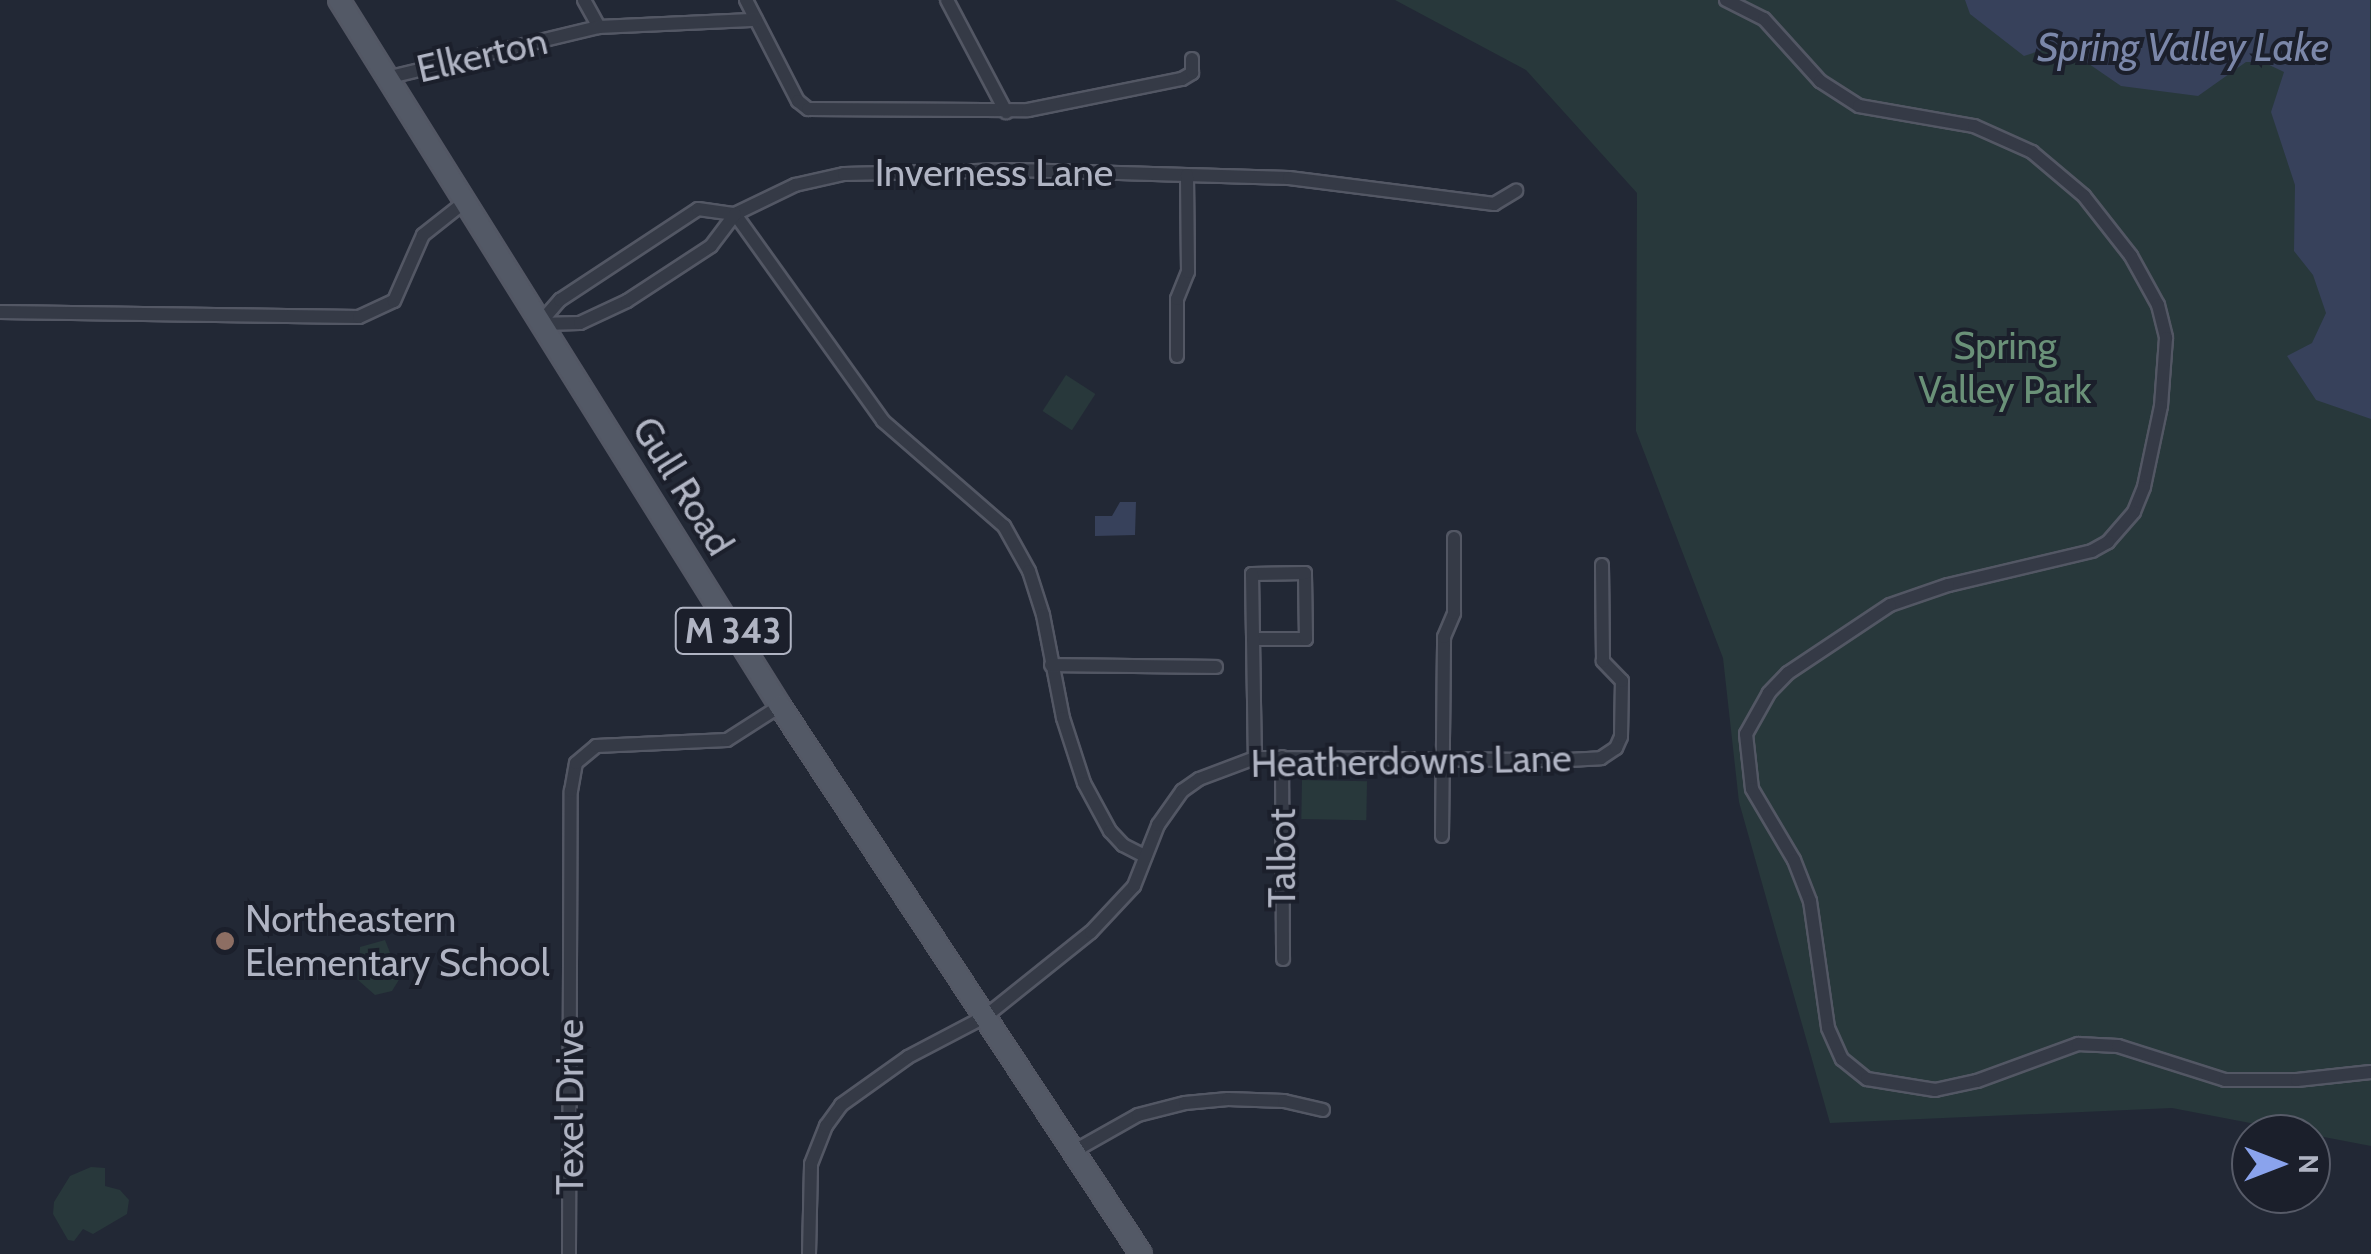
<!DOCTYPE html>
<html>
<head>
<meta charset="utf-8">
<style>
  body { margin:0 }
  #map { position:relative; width:2371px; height:1254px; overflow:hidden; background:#222835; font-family:Cabin,sans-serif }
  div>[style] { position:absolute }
  .green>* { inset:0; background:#28383b; transform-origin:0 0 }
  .water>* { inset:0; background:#37415b }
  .roads { filter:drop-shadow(2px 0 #535764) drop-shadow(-2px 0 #535764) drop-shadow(0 2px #535764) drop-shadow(0 -2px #535764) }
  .street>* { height:12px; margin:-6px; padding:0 6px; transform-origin:6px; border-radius:6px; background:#353a46 }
  .primary>* { height:20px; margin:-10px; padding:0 10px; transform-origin:10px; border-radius:10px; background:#535966 }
  .dots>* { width:28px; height:28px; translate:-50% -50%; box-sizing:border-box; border:5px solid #1b1f2b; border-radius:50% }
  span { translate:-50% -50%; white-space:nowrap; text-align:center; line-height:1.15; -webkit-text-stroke:8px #1b1f2b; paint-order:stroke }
  .shield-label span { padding:2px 8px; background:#1b1f2b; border:2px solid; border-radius:8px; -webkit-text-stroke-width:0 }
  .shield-label { font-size:35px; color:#b0b4c3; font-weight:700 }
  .street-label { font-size:38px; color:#b0b4c3 }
  .park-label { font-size:38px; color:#6a9178 }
  .poi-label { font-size:38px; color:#b0b4c3 }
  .left { translate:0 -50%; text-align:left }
  .water-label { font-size:40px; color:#7b87a9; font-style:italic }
  .north { position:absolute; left:2231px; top:1114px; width:100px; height:100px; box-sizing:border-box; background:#1b1f2b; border:2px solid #575b68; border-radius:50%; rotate:90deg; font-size:28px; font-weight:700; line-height:40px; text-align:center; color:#b0b4c3 }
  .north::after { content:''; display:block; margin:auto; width:35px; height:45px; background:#8aa3ed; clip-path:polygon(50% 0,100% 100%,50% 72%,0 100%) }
</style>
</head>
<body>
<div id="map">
  <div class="green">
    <div style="clip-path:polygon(1395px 0,2371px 0,2371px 1146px,2172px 1108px,1830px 1123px,1739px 802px,1723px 658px,1636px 431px,1637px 193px,1526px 70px)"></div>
    <div style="left:1066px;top:375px;width:35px;height:43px;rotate:33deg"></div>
    <div style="left:1302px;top:780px;width:65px;height:39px;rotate:1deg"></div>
    <div style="clip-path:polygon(385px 940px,400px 978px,392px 991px,375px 995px,358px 980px,360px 947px)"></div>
    <div style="clip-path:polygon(91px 1167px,105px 1168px,105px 1186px,120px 1190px,129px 1200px,127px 1214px,93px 1234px,83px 1229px,74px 1241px,68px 1240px,53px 1214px,54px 1202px,70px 1176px)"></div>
  </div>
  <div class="water">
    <div style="clip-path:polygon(1965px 0,2370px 0,2371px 419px,2316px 400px,2287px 356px,2312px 343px,2326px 313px,2313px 275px,2294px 251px,2295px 185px,2271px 112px,2284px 72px,2263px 62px,2246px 62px,2198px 96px,2121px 86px,2060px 44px,2024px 56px,1970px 14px)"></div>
    <div style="clip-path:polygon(1120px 502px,1136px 502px,1135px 535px,1095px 536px,1095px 516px,1112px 516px)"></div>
  </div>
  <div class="roads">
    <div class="street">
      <div style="left:584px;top:0;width:31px;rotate:61deg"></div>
      <div style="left:746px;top:0;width:114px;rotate:62.8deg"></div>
      <div style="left:798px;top:101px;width:13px;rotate:39deg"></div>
      <div style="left:808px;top:109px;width:220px;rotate:0.3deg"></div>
      <div style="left:1028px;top:110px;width:157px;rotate:-11.4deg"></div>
      <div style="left:1182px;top:79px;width:12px;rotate:-31deg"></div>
      <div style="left:1192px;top:73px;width:14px;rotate:-90deg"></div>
      <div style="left:947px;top:0;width:127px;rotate:62.2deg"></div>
      <div style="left:1726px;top:0;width:42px;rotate:26.6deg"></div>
      <div style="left:1764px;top:19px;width:84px;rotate:47.9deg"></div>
      <div style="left:1820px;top:81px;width:46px;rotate:32.7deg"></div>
      <div style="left:1859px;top:106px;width:117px;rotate:9.9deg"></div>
      <div style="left:1974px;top:126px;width:64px;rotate:24.1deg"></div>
      <div style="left:2032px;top:152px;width:68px;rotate:40.2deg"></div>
      <div style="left:2084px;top:196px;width:76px;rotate:51.9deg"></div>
      <div style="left:2131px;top:256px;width:56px;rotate:61.1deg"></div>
      <div style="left:2158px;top:305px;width:34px;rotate:76deg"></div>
      <div style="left:2166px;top:338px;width:68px;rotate:94.2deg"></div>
      <div style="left:2161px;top:406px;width:83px;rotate:101.9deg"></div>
      <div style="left:2144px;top:487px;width:27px;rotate:112deg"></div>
      <div style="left:2134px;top:512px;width:40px;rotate:131deg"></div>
      <div style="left:2108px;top:542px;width:18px;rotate:151deg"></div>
      <div style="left:2092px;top:551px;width:148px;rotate:166.7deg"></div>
      <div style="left:1948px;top:585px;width:61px;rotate:161deg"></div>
      <div style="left:1890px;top:605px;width:123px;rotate:146.3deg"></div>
      <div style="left:1788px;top:673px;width:28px;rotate:134deg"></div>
      <div style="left:1769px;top:693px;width:47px;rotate:119.3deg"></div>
      <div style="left:1746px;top:734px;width:55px;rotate:83.8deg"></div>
      <div style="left:1752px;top:789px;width:82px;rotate:59.4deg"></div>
      <div style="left:1794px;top:860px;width:44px;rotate:68.7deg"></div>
      <div style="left:1810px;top:901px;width:128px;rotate:81.9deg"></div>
      <div style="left:1828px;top:1028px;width:34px;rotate:66deg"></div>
      <div style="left:1842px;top:1059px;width:32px;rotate:39deg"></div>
      <div style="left:1867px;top:1079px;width:69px;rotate:9.2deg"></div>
      <div style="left:1935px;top:1090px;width:43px;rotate:-12.1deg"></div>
      <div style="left:1977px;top:1081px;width:108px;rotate:-20.1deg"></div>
      <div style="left:2078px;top:1044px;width:40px;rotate:2.9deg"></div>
      <div style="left:2118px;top:1046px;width:112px;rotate:17.6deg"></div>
      <div style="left:2225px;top:1080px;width:72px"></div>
      <div style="left:2297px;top:1080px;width:74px;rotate:-6.2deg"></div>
      <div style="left:386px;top:78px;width:219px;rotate:-13.5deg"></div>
      <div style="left:599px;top:27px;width:157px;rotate:-2.6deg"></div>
      <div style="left:735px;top:214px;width:254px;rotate:54.4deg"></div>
      <div style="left:883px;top:421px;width:160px;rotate:41deg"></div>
      <div style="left:1004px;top:526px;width:51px;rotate:60.9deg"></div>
      <div style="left:1029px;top:571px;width:46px;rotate:72.3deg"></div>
      <div style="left:1043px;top:615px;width:105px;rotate:79deg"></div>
      <div style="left:1063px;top:718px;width:68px;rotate:72.1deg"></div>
      <div style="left:1084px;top:783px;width:55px;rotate:61.6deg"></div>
      <div style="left:1110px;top:831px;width:19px;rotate:47deg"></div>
      <div style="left:1123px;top:845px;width:25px;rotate:27deg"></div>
      <div style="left:0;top:312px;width:359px;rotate:0.8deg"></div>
      <div style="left:359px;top:317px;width:38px;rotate:-25deg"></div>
      <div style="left:394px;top:301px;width:72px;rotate:-66.3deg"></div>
      <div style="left:423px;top:235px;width:55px;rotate:-38.3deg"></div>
      <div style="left:539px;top:324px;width:32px;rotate:-49deg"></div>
      <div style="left:560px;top:300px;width:165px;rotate:-33.4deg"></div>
      <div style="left:698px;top:209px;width:37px;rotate:8deg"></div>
      <div style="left:735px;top:214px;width:67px;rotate:-25.8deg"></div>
      <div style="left:795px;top:185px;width:50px;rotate:-12.7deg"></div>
      <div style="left:844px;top:174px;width:173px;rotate:-1.3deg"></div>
      <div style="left:1017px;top:170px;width:272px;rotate:1.7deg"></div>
      <div style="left:1289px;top:178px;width:207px;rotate:7.2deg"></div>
      <div style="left:1494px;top:204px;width:26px;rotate:-31deg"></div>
      <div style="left:539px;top:324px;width:41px;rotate:-1.4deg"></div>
      <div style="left:580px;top:323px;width:52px;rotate:-25.1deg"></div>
      <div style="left:627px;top:301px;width:100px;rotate:-33.2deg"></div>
      <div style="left:711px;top:246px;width:40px;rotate:-53deg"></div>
      <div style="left:1177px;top:356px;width:57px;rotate:-90deg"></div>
      <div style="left:1177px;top:299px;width:29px;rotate:-68deg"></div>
      <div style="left:1188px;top:272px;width:97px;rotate:-90.6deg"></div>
      <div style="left:1253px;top:639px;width:53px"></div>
      <div style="left:1306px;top:639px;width:66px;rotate:-90.9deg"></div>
      <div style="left:1305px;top:573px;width:53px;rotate:178.9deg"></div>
      <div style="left:1252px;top:574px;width:184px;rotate:89.1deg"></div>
      <div style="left:1051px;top:665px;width:165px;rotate:0.7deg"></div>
      <div style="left:1282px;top:757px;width:202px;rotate:89.7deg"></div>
      <div style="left:1442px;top:836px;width:199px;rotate:-89.4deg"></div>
      <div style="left:1444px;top:637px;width:26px;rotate:-67deg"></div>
      <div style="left:1454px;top:613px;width:75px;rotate:-90deg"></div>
      <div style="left:1076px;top:1150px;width:71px;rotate:-29.4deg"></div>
      <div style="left:1138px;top:1115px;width:49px;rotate:-14.3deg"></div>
      <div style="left:1185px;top:1103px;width:43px;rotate:-5.3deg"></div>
      <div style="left:1228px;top:1099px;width:56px;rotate:2deg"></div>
      <div style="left:1284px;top:1101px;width:40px;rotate:13deg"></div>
      <div style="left:569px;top:1254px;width:463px;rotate:-89.8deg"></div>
      <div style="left:571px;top:791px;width:28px;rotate:-80deg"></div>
      <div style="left:576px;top:763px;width:26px;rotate:-40deg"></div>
      <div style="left:596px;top:746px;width:131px;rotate:-2.6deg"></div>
      <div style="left:727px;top:740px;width:63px;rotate:-32.7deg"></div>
      <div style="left:809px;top:1254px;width:90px;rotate:-88.7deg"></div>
      <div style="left:811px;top:1164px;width:41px;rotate:-68.5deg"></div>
      <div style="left:826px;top:1126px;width:26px;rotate:-54deg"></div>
      <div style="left:841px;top:1105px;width:82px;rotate:-35.6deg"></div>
      <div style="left:908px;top:1057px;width:88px;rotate:-27.7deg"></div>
      <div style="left:986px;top:1016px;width:134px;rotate:-38.7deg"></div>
      <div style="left:1091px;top:932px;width:63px;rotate:-46.9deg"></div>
      <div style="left:1134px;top:886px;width:66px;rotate:-68.5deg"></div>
      <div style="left:1158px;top:825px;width:42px;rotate:-54.8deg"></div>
      <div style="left:1182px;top:791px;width:21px;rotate:-35deg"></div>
      <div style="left:1199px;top:779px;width:60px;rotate:-20.6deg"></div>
      <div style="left:1255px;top:758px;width:313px;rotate:0.4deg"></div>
      <div style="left:1568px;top:760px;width:33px;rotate:-3deg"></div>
      <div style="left:1601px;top:758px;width:18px;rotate:-34deg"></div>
      <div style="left:1616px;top:748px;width:12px;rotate:-66deg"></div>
      <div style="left:1621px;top:737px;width:56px;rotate:-89deg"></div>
      <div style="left:1622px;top:681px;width:28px;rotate:-134deg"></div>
      <div style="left:1603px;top:661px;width:96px;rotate:-90.6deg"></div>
    </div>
    <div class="primary">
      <div style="left:339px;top:0;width:832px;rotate:58.01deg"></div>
      <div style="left:780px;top:706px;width:656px;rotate:56.62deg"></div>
    </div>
  </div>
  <div class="dots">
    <div style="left:225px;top:941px;background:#8d6e63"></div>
  </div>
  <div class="shield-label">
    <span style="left:733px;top:631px">M 343</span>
  </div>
  <div class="street-label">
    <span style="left:482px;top:55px;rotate:-13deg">Elkerton</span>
    <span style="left:994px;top:173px">Inverness Lane</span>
    <span style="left:683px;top:486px;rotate:58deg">Gull Road</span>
    <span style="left:1411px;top:761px;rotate:-1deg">Heatherdowns Lane</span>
    <span style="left:1282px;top:858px;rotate:-90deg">Talbot</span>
    <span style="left:570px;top:1107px;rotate:-90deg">Texel Drive</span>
  </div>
  <div class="park-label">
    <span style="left:2005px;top:368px">Spring<br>Valley Park</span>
  </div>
  <div class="poi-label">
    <span class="left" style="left:245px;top:941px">Northeastern<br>Elementary School</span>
  </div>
  <div class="water-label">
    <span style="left:2183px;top:47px">Spring Valley Lake</span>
  </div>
  <div class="north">N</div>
</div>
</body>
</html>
